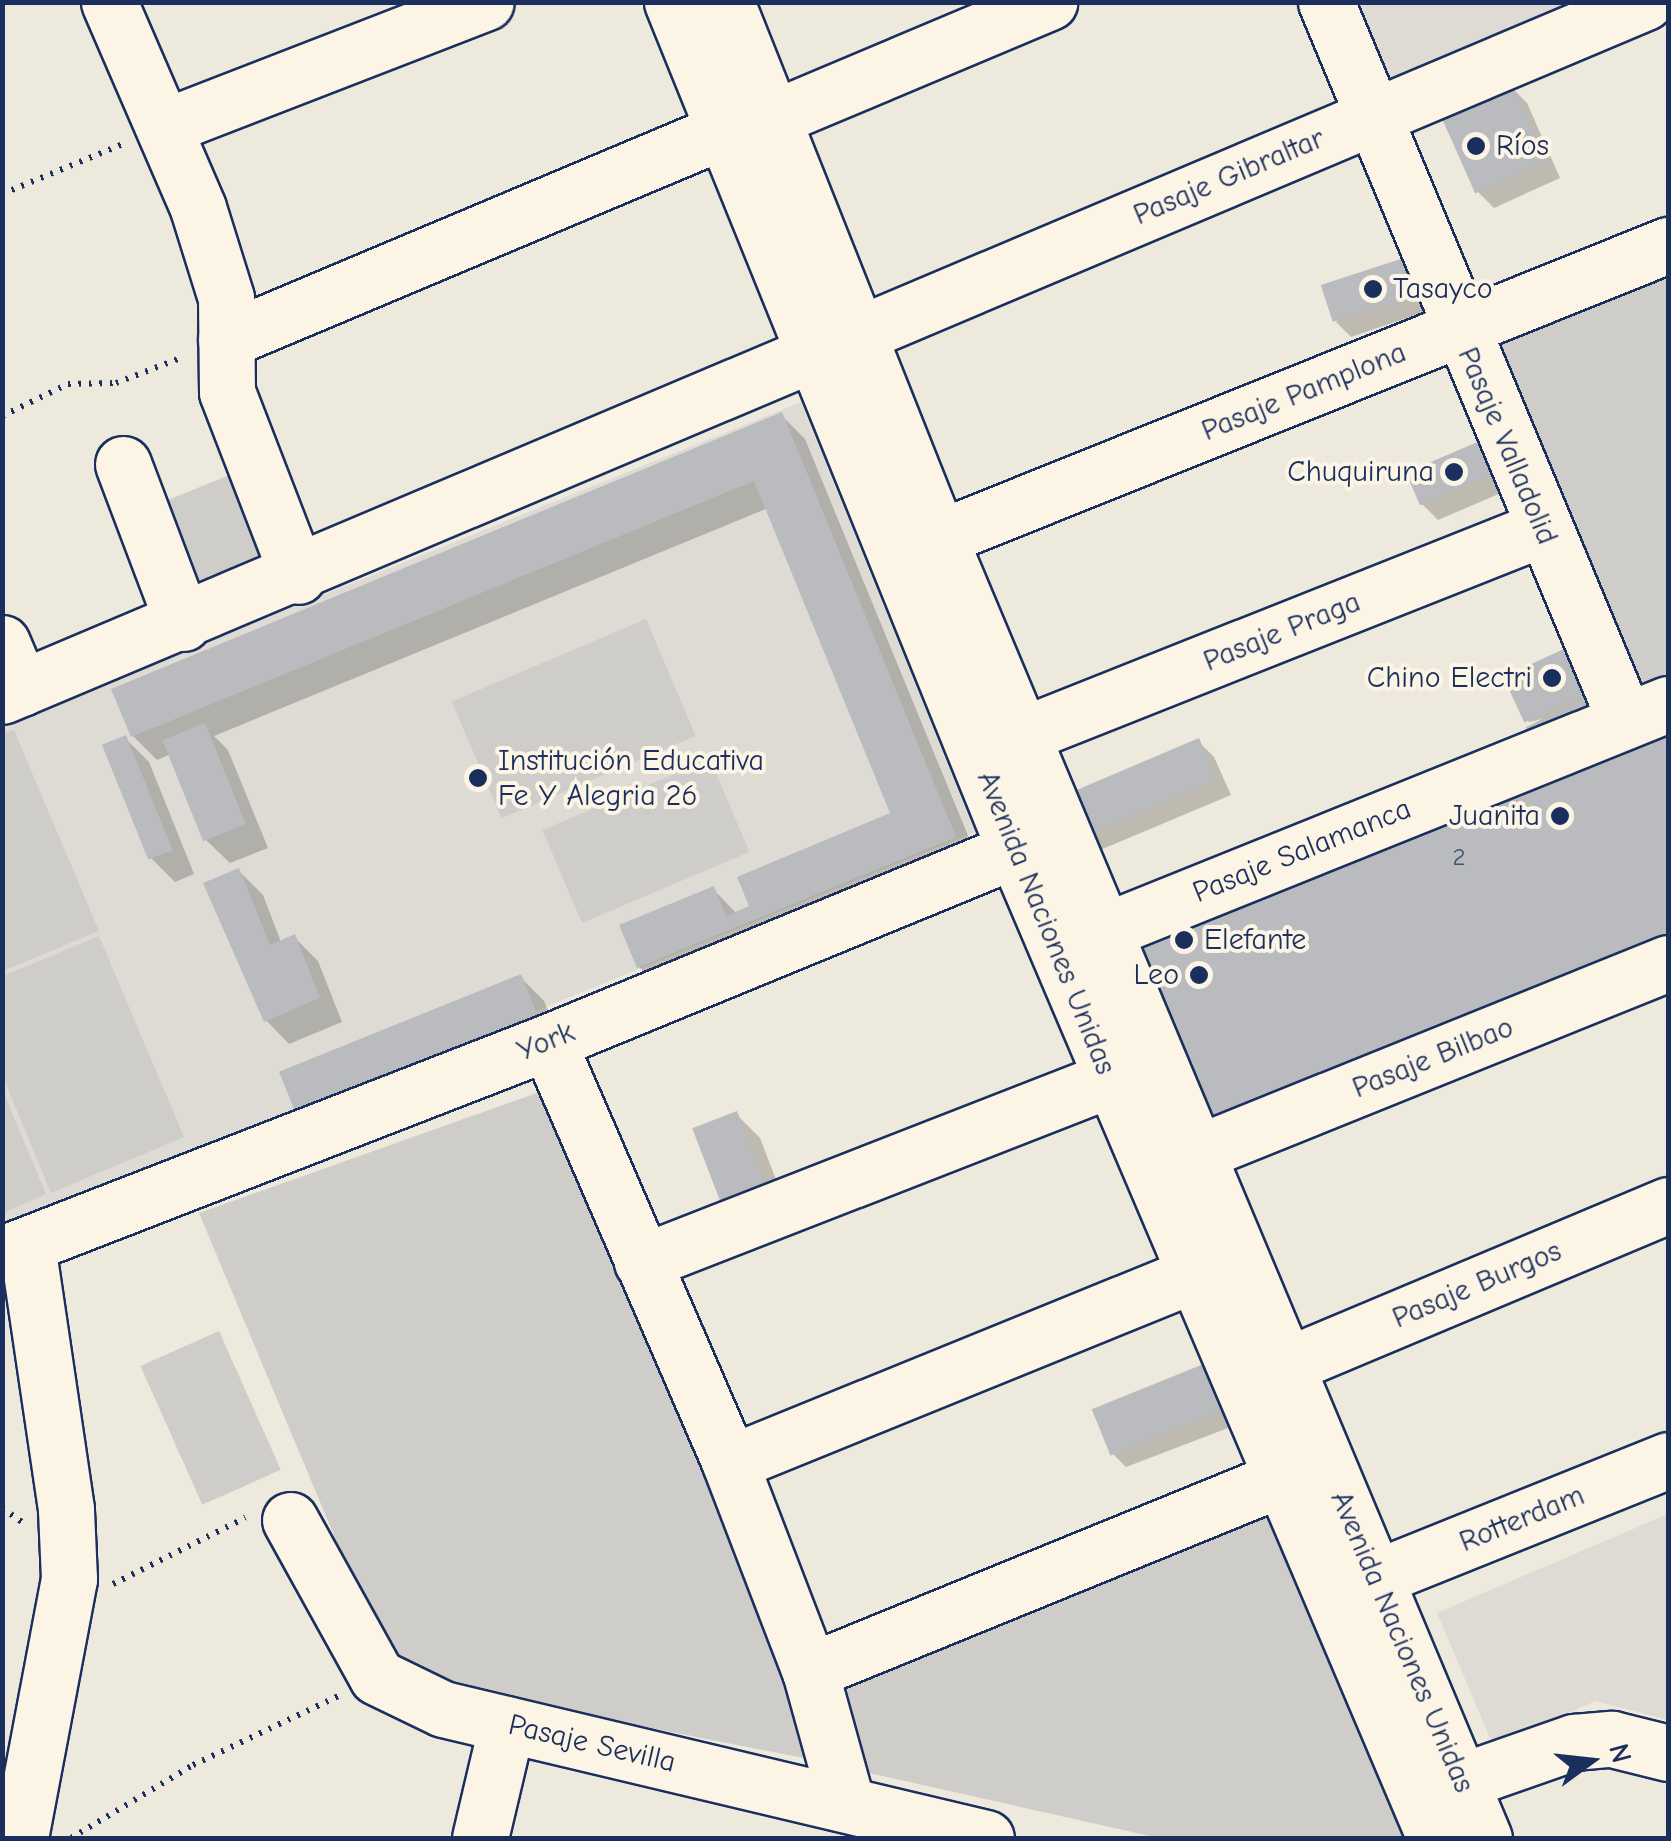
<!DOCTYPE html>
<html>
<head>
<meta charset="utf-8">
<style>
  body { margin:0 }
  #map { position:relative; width:1671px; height:1841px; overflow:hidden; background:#eee9dd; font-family:"Comic Neue",sans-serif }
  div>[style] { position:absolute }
  .built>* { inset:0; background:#dedbd4 }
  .green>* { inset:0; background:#cfcdca; transform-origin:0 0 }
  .shadow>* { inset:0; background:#0003 }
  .building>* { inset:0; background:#babbbe; transform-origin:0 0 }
  .path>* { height:6px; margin-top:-3px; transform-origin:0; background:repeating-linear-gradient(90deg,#1b2f5e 0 2.5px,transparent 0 10.5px) }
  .roads { filter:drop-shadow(2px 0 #1b2f5e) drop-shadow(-2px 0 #1b2f5e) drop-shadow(0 2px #1b2f5e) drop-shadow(0 -2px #1b2f5e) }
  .minor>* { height:55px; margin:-27.5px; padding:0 27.5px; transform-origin:27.5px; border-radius:27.5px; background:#fcf5e5 }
  .dots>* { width:28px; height:28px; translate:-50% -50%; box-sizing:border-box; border:5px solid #fcf5e5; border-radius:50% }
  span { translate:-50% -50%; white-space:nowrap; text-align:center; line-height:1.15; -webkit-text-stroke:8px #fcf5e5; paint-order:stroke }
  .number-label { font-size:25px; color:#435276 }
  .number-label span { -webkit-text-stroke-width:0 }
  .poi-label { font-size:30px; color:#1b2f5e }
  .left { translate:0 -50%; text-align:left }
  .right { translate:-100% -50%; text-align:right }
  .street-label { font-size:30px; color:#1b2f5e }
  .frame { position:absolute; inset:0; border:5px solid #1b2f5e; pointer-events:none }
  .north { position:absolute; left:1541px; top:1711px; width:100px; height:100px; -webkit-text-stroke:8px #fcf5e5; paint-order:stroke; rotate:75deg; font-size:28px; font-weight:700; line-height:40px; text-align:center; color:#1b2f5e }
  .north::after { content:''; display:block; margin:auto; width:35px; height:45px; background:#1b2f5e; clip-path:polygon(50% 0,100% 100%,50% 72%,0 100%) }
</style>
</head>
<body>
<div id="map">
  <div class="built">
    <div style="clip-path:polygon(1347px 3px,1596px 3px,1384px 91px)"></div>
    <div style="clip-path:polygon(801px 402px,975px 832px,3px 1228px,3px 724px)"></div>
    <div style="clip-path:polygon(1668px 1514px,1668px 1720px,1596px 1701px,1493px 1745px,1437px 1613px)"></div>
  </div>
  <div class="green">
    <div style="clip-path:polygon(1668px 263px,1668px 696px,1629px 711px,1469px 341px)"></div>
    <div style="left:247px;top:468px;width:97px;height:101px;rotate:68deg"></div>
    <div style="left:646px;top:619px;width:127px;height:211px;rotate:67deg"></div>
    <div style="clip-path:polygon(14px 730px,99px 931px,3px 971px,2px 734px)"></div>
    <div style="left:710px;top:759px;width:101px;height:182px;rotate:67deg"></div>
    <div style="clip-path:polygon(99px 936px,184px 1137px,51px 1193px,3px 1077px,3px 976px)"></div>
    <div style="clip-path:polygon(559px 1085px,824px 1762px,412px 1681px,372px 1626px,199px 1213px)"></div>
    <div style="clip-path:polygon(3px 1091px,46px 1194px,3px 1213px,2px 1213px)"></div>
    <div style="left:219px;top:1331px;width:152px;height:86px;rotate:66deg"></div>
    <div style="clip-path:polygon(1272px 1484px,1408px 1838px,1159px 1838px,847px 1768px,819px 1672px)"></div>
  </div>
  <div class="shadow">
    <div style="clip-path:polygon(1511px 87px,1527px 103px,1560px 178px,1494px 208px,1478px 192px)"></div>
    <div style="clip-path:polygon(1412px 258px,1439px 307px,1351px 337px,1336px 322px)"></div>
    <div style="clip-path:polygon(781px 415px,805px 439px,978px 860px,663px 991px,639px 967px,713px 889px,737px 914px,894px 815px,768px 508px,214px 736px,228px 750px,268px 848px,230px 863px,206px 840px,171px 754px,157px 760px,133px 736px)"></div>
    <div style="clip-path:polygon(1502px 456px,1515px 487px,1438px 520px,1422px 504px)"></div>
    <div style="clip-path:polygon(1582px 643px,1614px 703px,1529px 722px,1525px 717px)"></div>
    <div style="clip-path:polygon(1668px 726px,1668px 954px,1223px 1143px)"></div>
    <div style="clip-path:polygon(125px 738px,149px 762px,194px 874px,175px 882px,151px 858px)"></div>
    <div style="clip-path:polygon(1198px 741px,1214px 757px,1231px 795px,1093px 853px,1078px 837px)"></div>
    <div style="clip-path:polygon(239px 871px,263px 895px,281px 942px,294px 937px,318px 961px,342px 1022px,289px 1044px,266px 1020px)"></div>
    <div style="clip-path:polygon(520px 977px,544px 1001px,559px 1036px,297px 1109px)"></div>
    <div style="clip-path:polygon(736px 1114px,760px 1138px,795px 1229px,755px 1245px)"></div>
    <div style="clip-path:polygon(1215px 1362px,1249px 1420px,1126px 1467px,1110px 1451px)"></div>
  </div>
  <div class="building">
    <div style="left:1512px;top:84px;width:85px;height:78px;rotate:66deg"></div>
    <div style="left:1413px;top:255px;width:39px;height:97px;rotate:72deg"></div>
    <div style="clip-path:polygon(782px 412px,956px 837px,637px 968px,619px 925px,714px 886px,726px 916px,749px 906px,737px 877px,890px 813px,754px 481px,131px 737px,111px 689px)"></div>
    <div style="left:1487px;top:438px;width:36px;height:88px;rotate:67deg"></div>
    <div style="left:1583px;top:640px;width:50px;height:88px;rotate:65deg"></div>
    <div style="left:1603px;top:688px;width:25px;height:87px;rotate:63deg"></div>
    <div style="left:205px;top:723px;width:109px;height:46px;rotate:68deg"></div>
    <div style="clip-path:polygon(1668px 725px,1668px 932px,1206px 1129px,1125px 944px)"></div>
    <div style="left:126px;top:735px;width:124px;height:26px;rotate:68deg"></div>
    <div style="left:1199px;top:738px;width:46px;height:152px;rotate:67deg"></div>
    <div style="clip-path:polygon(239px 868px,270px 945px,295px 934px,320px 998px,264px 1022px,203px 883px)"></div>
    <div style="left:521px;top:974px;width:42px;height:261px;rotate:68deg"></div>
    <div style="left:737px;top:1111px;width:101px;height:48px;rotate:69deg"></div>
    <div style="left:1216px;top:1359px;width:50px;height:134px;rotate:68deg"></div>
  </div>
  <div class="path">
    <div style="left:2px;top:194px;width:129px;rotate:-22.4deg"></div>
    <div style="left:2px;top:416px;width:73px;rotate:-25.9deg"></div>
    <div style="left:68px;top:384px;width:48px;rotate:-1.2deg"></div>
    <div style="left:116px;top:383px;width:72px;rotate:-21.2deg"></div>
    <div style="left:2px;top:1508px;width:24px;rotate:35deg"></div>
    <div style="left:113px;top:1584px;width:148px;rotate:-26.6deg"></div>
    <div style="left:71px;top:1838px;width:142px;rotate:-30.9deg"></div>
    <div style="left:193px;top:1765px;width:161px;rotate:-25.4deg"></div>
  </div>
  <div class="roads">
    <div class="minor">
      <div style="left:109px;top:2px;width:224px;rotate:66.6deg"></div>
      <div style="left:198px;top:208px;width:94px;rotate:72.7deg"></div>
      <div style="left:226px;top:298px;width:94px;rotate:89.4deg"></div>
      <div style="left:227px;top:392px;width:197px;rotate:68.9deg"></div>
      <div style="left:672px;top:2px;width:915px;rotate:67.98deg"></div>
      <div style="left:1015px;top:850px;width:1074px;rotate:66.97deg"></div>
      <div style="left:726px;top:2px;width:577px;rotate:68.33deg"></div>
      <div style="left:939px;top:538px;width:1410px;rotate:67.26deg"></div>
      <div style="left:1326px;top:2px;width:778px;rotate:67.39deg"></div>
      <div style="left:771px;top:119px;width:302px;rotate:-22.8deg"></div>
      <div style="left:164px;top:127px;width:345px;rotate:-21.2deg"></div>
      <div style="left:226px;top:340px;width:541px;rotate:-22.82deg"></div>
      <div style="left:123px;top:464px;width:170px;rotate:69.3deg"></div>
      <div style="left:939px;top:538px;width:786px;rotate:-21.9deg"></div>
      <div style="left:2px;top:643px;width:49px;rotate:67.1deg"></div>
      <div style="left:2px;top:696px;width:1784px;rotate:-22.9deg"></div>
      <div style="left:1022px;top:735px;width:558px;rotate:-21.65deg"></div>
      <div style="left:1102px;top:932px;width:610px;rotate:-21.94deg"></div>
      <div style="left:548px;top:1042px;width:459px;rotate:66.6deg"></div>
      <div style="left:730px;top:1463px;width:223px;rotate:69deg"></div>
      <div style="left:810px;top:1671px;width:138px;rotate:74.5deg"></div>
      <div style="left:1197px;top:1153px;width:508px;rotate:-21.97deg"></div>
      <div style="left:2px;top:1254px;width:586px;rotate:-21.22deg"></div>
      <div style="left:548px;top:1042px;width:542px;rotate:-22.35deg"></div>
      <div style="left:642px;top:1262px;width:503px;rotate:-21.32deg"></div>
      <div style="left:1285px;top:1366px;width:415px;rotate:-22.8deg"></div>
      <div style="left:730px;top:1463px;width:502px;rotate:-22.12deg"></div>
      <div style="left:290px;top:1520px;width:179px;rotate:61deg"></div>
      <div style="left:377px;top:1677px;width:73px;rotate:25.9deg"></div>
      <div style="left:443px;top:1709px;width:558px;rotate:13.36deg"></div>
      <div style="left:1375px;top:1578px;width:316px;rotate:-21.9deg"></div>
      <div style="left:810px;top:1671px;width:511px;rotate:-22.2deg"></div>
      <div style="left:1428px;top:1793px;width:155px;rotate:-19.3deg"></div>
      <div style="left:1574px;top:1742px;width:38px;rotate:-5deg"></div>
      <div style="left:1612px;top:1739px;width:58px;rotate:14deg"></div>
      <div style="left:20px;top:1838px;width:264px;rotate:-79.3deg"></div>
      <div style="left:69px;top:1579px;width:70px;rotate:-92.5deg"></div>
      <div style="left:66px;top:1509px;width:267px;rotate:-98.4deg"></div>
      <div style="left:480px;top:1838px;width:117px;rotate:-76.7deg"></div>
    </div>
  </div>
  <div class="dots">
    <div style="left:1476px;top:146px;background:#1b2f5e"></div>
    <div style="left:1373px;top:289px;background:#1b2f5e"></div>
    <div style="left:1454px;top:472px;background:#1b2f5e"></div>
    <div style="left:1552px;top:678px;background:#1b2f5e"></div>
    <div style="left:478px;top:778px;background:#1b2f5e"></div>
    <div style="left:1560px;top:816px;background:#1b2f5e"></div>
    <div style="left:1184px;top:940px;background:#1b2f5e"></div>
    <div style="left:1199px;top:975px;background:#1b2f5e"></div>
  </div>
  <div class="number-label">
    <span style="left:1459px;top:857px">2</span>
  </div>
  <div class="poi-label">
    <span class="left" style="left:1496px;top:146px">Ríos</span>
    <span class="left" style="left:1393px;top:289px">Tasayco</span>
    <span class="right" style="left:1434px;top:472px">Chuquiruna</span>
    <span class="right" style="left:1532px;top:678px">Chino Electri</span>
    <span class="left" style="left:498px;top:778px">Institución Educativa<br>Fe Y Alegria 26</span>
    <span class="right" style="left:1540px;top:816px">Juanita</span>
    <span class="left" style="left:1204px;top:940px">Elefante</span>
    <span class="right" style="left:1179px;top:975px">Leo</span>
  </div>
  <div class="street-label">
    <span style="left:1229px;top:177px;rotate:-23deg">Pasaje Gibraltar</span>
    <span style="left:1304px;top:392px;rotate:-22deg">Pasaje Pamplona</span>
    <span style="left:1507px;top:446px;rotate:67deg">Pasaje Valladolid</span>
    <span style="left:1282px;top:632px;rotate:-22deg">Pasaje Praga</span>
    <span style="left:1302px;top:851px;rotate:-22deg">Pasaje Salamanca</span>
    <span style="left:1046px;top:923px;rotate:68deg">Avenida Naciones Unidas</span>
    <span style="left:546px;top:1042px;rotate:-22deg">York</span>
    <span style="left:1433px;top:1058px;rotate:-22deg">Pasaje Bilbao</span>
    <span style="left:1477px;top:1285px;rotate:-23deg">Pasaje Burgos</span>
    <span style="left:1522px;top:1519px;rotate:-22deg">Rotterdam</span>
    <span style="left:1402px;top:1642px;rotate:67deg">Avenida Naciones Unidas</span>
    <span style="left:592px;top:1744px;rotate:13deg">Pasaje Sevilla</span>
  </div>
  <div class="frame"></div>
  <div class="north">N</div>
</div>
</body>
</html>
